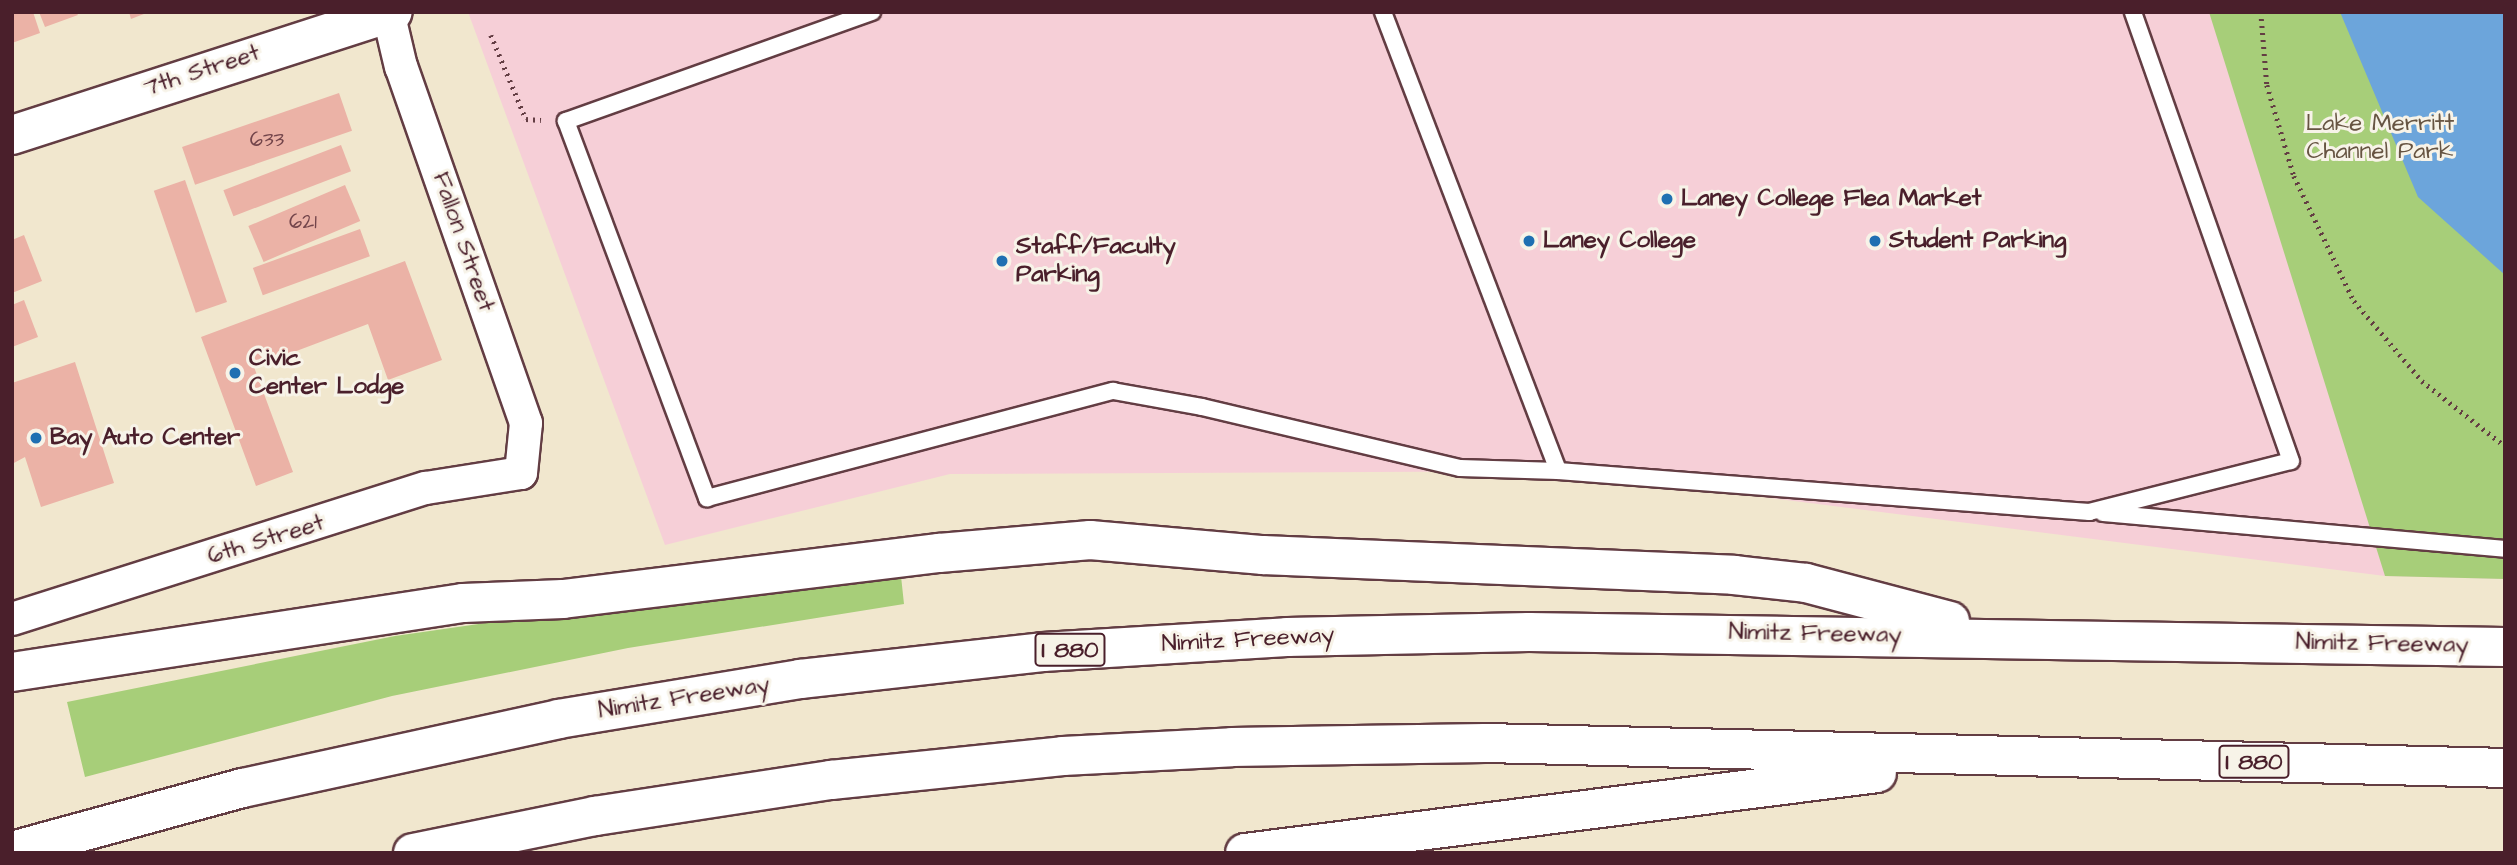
<!DOCTYPE html>
<html>
<head>
<meta charset="utf-8">
<style>
  body { margin:0 }
  #map { position:relative; width:2517px; height:865px; overflow:hidden; background:#f1e7ce; font-family:"Architects Daughter",sans-serif }
  div>[style] { position:absolute }
  .built>* { inset:0; background:#f6cfd7 }
  .green>* { inset:0; background:#a7ce79 }
  .water>* { inset:0; background:#6ca5db }
  .building>* { inset:0; background:#ebb2a6; transform-origin:0 0 }
  .path>* { height:4.5px; margin-top:-2.25px; transform-origin:0; background:repeating-linear-gradient(90deg,#633d43 0 2px,transparent 0 7px) }
  .roads { filter:drop-shadow(2px 0 #633d43) drop-shadow(-2px 0 #633d43) drop-shadow(0 2px #633d43) drop-shadow(0 -2px #633d43) }
  .lane>* { height:16px; margin:-8px; padding:0 8px; transform-origin:8px; border-radius:8px; background:#fff }
  .street>* { height:32px; margin:-16px; padding:0 16px; transform-origin:16px; border-radius:16px; background:#fff }
  .secondary>* { height:38px; margin:-19px; padding:0 19px; transform-origin:19px; border-radius:19px; background:#fff }
  .highway>* { height:38px; margin:-19px; padding:0 19px; transform-origin:19px; border-radius:19px; background:#fff }
  .dots>* { width:19px; height:19px; translate:-50% -50%; box-sizing:border-box; border:4px solid #f7f3e8; border-radius:50% }
  span { translate:-50% -50%; white-space:nowrap; text-align:center; line-height:1.15; -webkit-text-stroke:6px #f7f3e8; paint-order:stroke }
  .number-label { font-size:21px; color:#72444a }
  .number-label span { -webkit-text-stroke-width:0 }
  .shield-label span { padding:2px 5px; background:#f7f3e8; border:2px solid; border-radius:5px; -webkit-text-stroke-width:0 }
  .shield-label { font-size:23px; color:#4a1f2b; font-weight:700 }
  .street-label { font-size:24px; color:#4a1f2b }
  .park-label { font-size:24px; color:#665442 }
  .poi-label { font-size:24px; color:#4a1f2b; font-weight:700 }
  .left { translate:0 -50%; text-align:left }
  .frame { position:absolute; inset:0; border:14px solid #4a1f2b; pointer-events:none }
</style>
</head>
<body>
<div id="map">
  <div class="built">
    <div style="clip-path:polygon(468px 12px,2505px 12px,2505px 579px,2385px 576px,1558px 471px,950px 474px,665px 545px)"></div>
  </div>
  <div class="green">
    <div style="clip-path:polygon(2209px 12px,2505px 12px,2505px 579px,2385px 576px)"></div>
    <div style="clip-path:polygon(901px 576px,904px 604px,628px 648px,392px 696px,85px 777px,67px 702px,395px 636px,718px 590px)"></div>
  </div>
  <div class="water">
    <div style="clip-path:polygon(2340px 12px,2505px 12px,2505px 275px,2418px 197px)"></div>
  </div>
  <div class="building">
    <div style="clip-path:polygon(12px 12px,33px 12px,40px 33px,12px 43px)"></div>
    <div style="clip-path:polygon(39px 12px,76px 12px,78px 15px,45px 27px)"></div>
    <div style="clip-path:polygon(129px 12px,149px 12px,131px 19px)"></div>
    <div style="left:339px;top:93px;width:40px;height:166px;rotate:71deg"></div>
    <div style="left:341px;top:145px;width:28px;height:126px;rotate:69deg"></div>
    <div style="left:185px;top:180px;width:129px;height:33px;rotate:71deg"></div>
    <div style="left:345px;top:185px;width:39px;height:105px;rotate:67deg"></div>
    <div style="left:360px;top:229px;width:29px;height:114px;rotate:70deg"></div>
    <div style="clip-path:polygon(24px 235px,42px 281px,12px 293px,12px 240px)"></div>
    <div style="clip-path:polygon(405px 261px,442px 360px,388px 380px,368px 324px,254px 367px,293px 472px,256px 486px,201px 337px)"></div>
    <div style="clip-path:polygon(24px 300px,38px 337px,12px 347px,12px 305px)"></div>
    <div style="clip-path:polygon(75px 362px,114px 483px,41px 507px,25px 457px,12px 464px,12px 383px)"></div>
  </div>
  <div class="path">
    <div style="left:2261px;top:12px;width:73px;rotate:85.3deg"></div>
    <div style="left:2267px;top:85px;width:95px;rotate:73.5deg"></div>
    <div style="left:2294px;top:176px;width:139px;rotate:64.4deg"></div>
    <div style="left:2354px;top:301px;width:105px;rotate:49.6deg"></div>
    <div style="left:2422px;top:381px;width:105px;rotate:38.1deg"></div>
    <div style="left:491px;top:35px;width:91px;rotate:67.4deg"></div>
    <div style="left:526px;top:119px;width:15px;rotate:4deg"></div>
  </div>
  <div class="roads">
    <div class="lane">
      <div style="left:872px;top:12px;width:325px;rotate:160.4deg"></div>
      <div style="left:566px;top:121px;width:403px;rotate:69.5deg"></div>
      <div style="left:707px;top:498px;width:420px;rotate:-14.8deg"></div>
      <div style="left:1113px;top:391px;width:90px;rotate:10.2deg"></div>
      <div style="left:1202px;top:407px;width:265px;rotate:13.3deg"></div>
      <div style="left:1460px;top:468px;width:98px;rotate:1.8deg"></div>
      <div style="left:1558px;top:471px;width:533px;rotate:4.42deg"></div>
      <div style="left:2089px;top:512px;width:208px;rotate:-14.2deg"></div>
      <div style="left:2291px;top:461px;width:476px;rotate:-109.4deg"></div>
      <div style="left:1383px;top:12px;width:491px;rotate:69.1deg"></div>
      <div style="left:2103px;top:513px;width:404px;rotate:5.1deg"></div>
    </div>
    <div class="street">
      <div style="left:12px;top:619px;width:434px;rotate:-17.6deg"></div>
      <div style="left:426px;top:488px;width:96px;rotate:-9deg"></div>
      <div style="left:521px;top:473px;width:50px;rotate:-84.3deg"></div>
      <div style="left:526px;top:423px;width:377px;rotate:-109.3deg"></div>
      <div style="left:401px;top:67px;width:57px;rotate:-103.3deg"></div>
    </div>
    <div class="secondary">
      <div style="left:12px;top:135px;width:400px;rotate:-17.9deg"></div>
    </div>
    <div class="highway">
      <div style="left:12px;top:672px;width:456px;rotate:-8.7deg"></div>
      <div style="left:463px;top:603px;width:100px;rotate:-2.3deg"></div>
      <div style="left:563px;top:599px;width:379px;rotate:-7deg"></div>
      <div style="left:939px;top:553px;width:152px;rotate:-4.9deg"></div>
      <div style="left:1090px;top:540px;width:174px;rotate:5deg"></div>
      <div style="left:1263px;top:555px;width:471px;rotate:2.4deg"></div>
      <div style="left:1734px;top:575px;width:72px;rotate:6.3deg"></div>
      <div style="left:1806px;top:583px;width:149px;rotate:14.8deg"></div>
      <div style="left:12px;top:851px;width:239px;rotate:-15.3deg"></div>
      <div style="left:243px;top:788px;width:323px;rotate:-12.3deg"></div>
      <div style="left:559px;top:719px;width:244px;rotate:-9.4deg"></div>
      <div style="left:800px;top:679px;width:244px;rotate:-6.3deg"></div>
      <div style="left:1043px;top:652px;width:244px;rotate:-3.5deg"></div>
      <div style="left:1287px;top:637px;width:242px;rotate:-1.2deg"></div>
      <div style="left:1529px;top:632px;width:976px;rotate:0.88deg"></div>
      <div style="left:413px;top:853px;width:186px;rotate:-11.5deg"></div>
      <div style="left:595px;top:816px;width:239px;rotate:-8.7deg"></div>
      <div style="left:831px;top:780px;width:233px;rotate:-5.9deg"></div>
      <div style="left:1063px;top:756px;width:169px;rotate:-3deg"></div>
      <div style="left:1232px;top:747px;width:253px;rotate:-0.9deg"></div>
      <div style="left:1485px;top:743px;width:1020px;rotate:1.4deg"></div>
      <div style="left:1245px;top:853px;width:637px;rotate:-7.21deg"></div>
    </div>
  </div>
  <div class="dots">
    <div style="left:1667px;top:199px;background:#1f6fb2"></div>
    <div style="left:1529px;top:241px;background:#1f6fb2"></div>
    <div style="left:1875px;top:241px;background:#1f6fb2"></div>
    <div style="left:1002px;top:261px;background:#1f6fb2"></div>
    <div style="left:235px;top:373px;background:#1f6fb2"></div>
    <div style="left:36px;top:438px;background:#1f6fb2"></div>
  </div>
  <div class="number-label">
    <span style="left:267px;top:140px">633</span>
    <span style="left:303px;top:222px">621</span>
  </div>
  <div class="shield-label">
    <span style="left:1070px;top:650px">I 880</span>
    <span style="left:2254px;top:762px">I 880</span>
  </div>
  <div class="street-label">
    <span style="left:202px;top:71px;rotate:-18deg">7th Street</span>
    <span style="left:463px;top:242px;rotate:71deg">Fallon Street</span>
    <span style="left:266px;top:540px;rotate:-17deg">6th Street</span>
    <span style="left:1815px;top:634px;rotate:1deg">Nimitz Freeway</span>
    <span style="left:1248px;top:640px;rotate:-3deg">Nimitz Freeway</span>
    <span style="left:2382px;top:644px;rotate:1deg">Nimitz Freeway</span>
    <span style="left:684px;top:698px;rotate:-9deg">Nimitz Freeway</span>
  </div>
  <div class="park-label">
    <span style="left:2380px;top:138px">Lake Merritt<br>Channel Park</span>
  </div>
  <div class="poi-label">
    <span class="left" style="left:1681px;top:199px">Laney College Flea Market</span>
    <span class="left" style="left:1543px;top:241px">Laney College</span>
    <span class="left" style="left:1889px;top:241px">Student Parking</span>
    <span class="left" style="left:1016px;top:261px">Staff/Faculty<br>Parking</span>
    <span class="left" style="left:249px;top:373px">Civic<br>Center Lodge</span>
    <span class="left" style="left:50px;top:438px">Bay Auto Center</span>
  </div>
  <div class="frame"></div>
</div>
</body>
</html>
